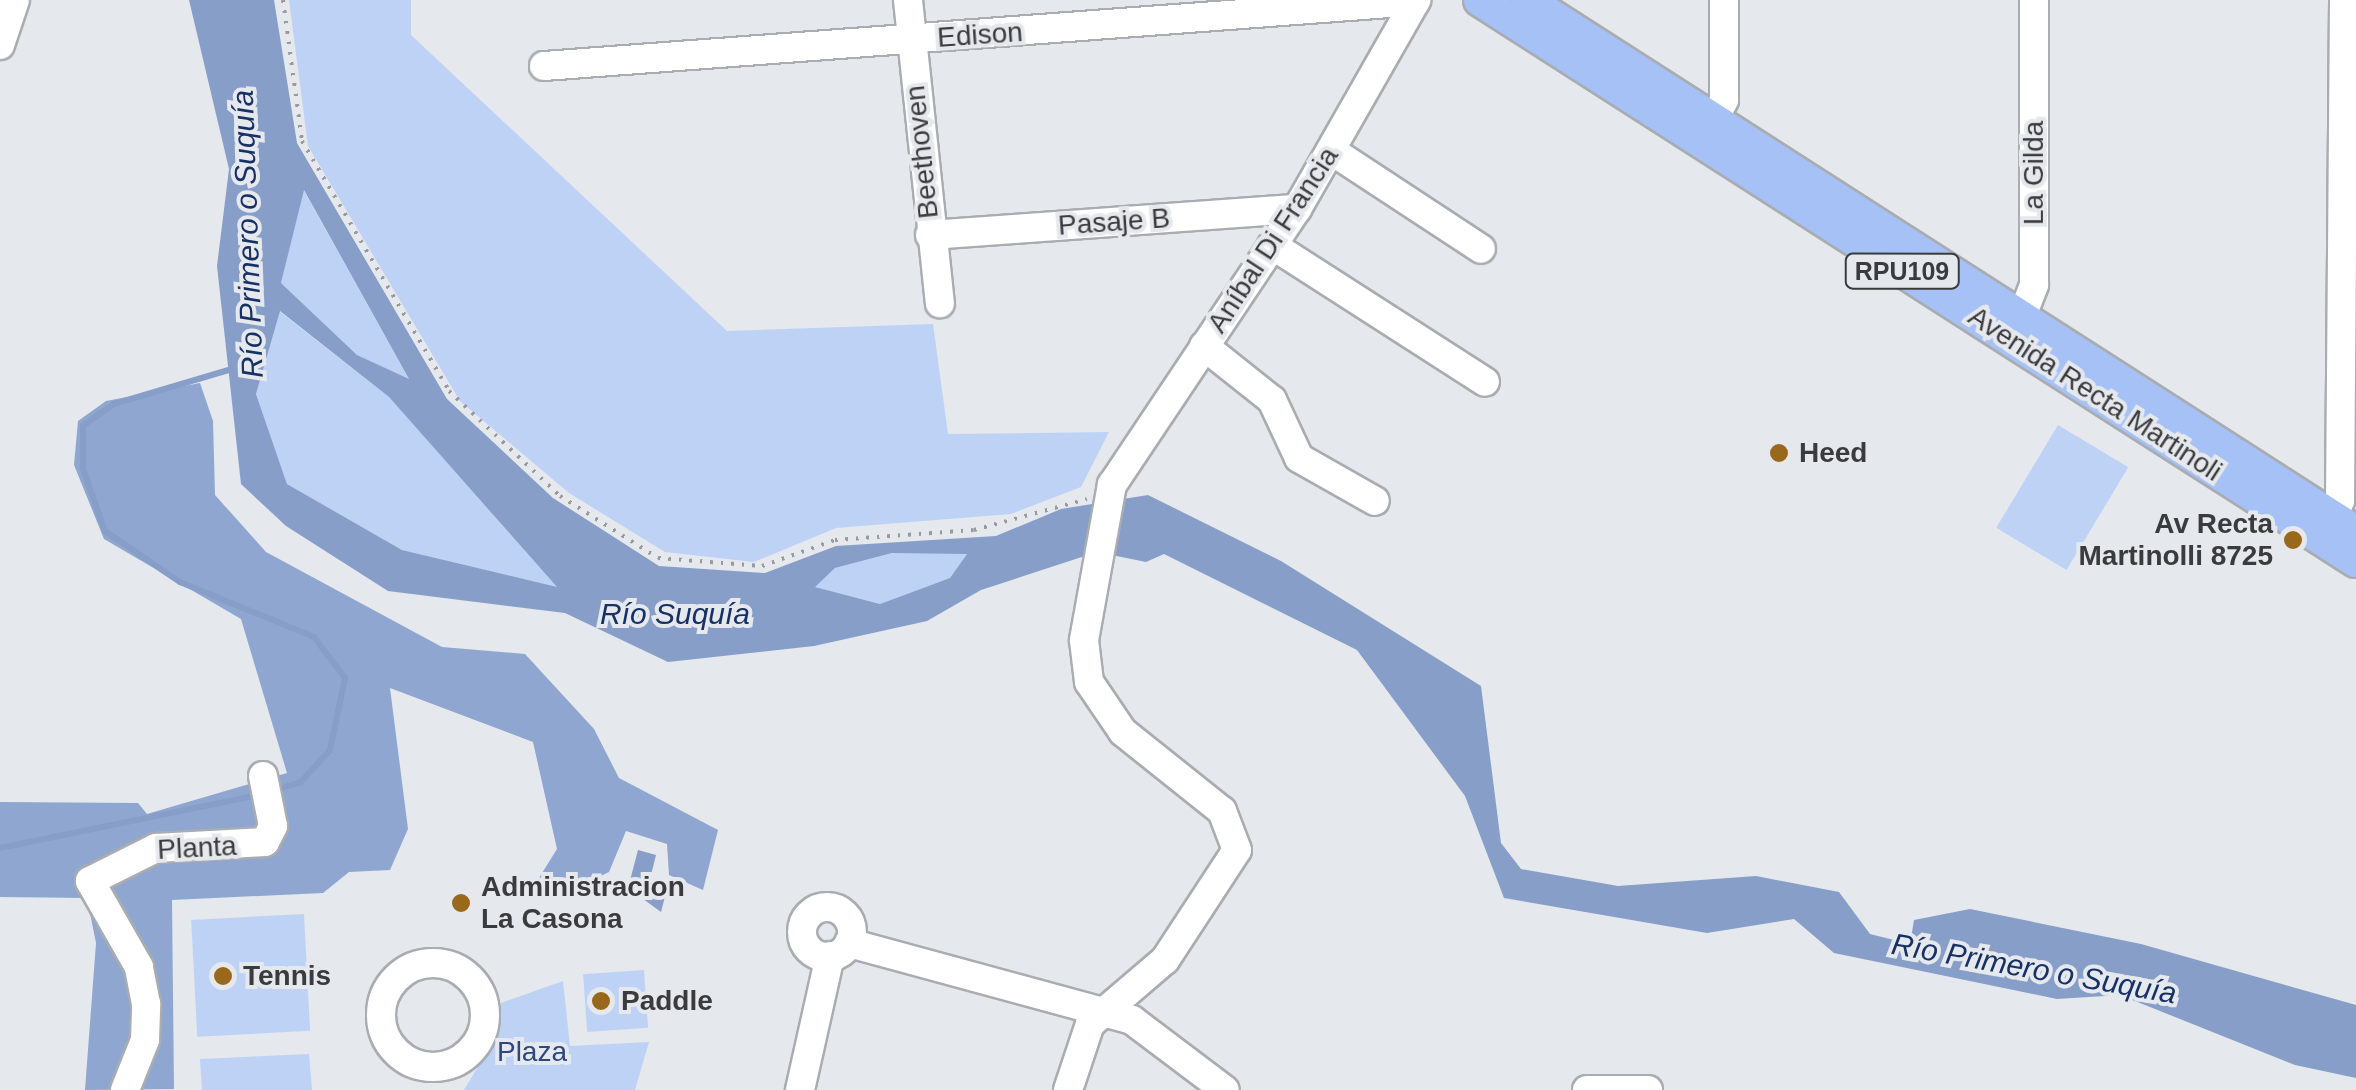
<!DOCTYPE html>
<html>
<head>
<meta charset="utf-8">
<style>
  body { margin:0 }
  #map { position:relative; width:2356px; height:1090px; overflow:hidden; background:#e5e8ed; font-family:Arial,sans-serif }
  div>[style] { position:absolute }
  .green>* { inset:0; background:#bed2f6; transform-origin:0 0 }
  .forest>* { inset:0; background:#8fa6d1 }
  .water>* { inset:0; background:#879ec9 }
  .stream>* { height:6px; margin:-3px; padding:0 3px; transform-origin:3px; border-radius:3px; background:#879ec9 }
  .path>* { height:4px; margin-top:-2px; transform-origin:0; background:repeating-linear-gradient(90deg,#989a9d 0 2.5px,transparent 0 10.5px) }
  .roads { filter:drop-shadow(2px 0 #a9acb1) drop-shadow(-2px 0 #a9acb1) drop-shadow(0 2px #a9acb1) drop-shadow(0 -2px #a9acb1) }
  .minor>* { height:28px; margin:-14px; padding:0 14px; transform-origin:14px; border-radius:14px; background:#fff }
  .minor>.ring { margin:-14px; padding:0; box-sizing:content-box; background:none; border:28px solid #fff; border-radius:50% }
  .major>* { height:32px; margin:-16px; padding:0 16px; transform-origin:16px; border-radius:16px; background:#a6c1f5 }
  .dots>* { width:28px; height:28px; translate:-50% -50%; box-sizing:border-box; border:5px solid #e5e8ed; border-radius:50% }
  span { translate:-50% -50%; white-space:nowrap; text-align:center; line-height:1.15; -webkit-text-stroke:8px #e5e8ed; paint-order:stroke }
  .shield-label span { padding:2px 8px; background:#e5e8ed; border:2px solid; border-radius:8px; -webkit-text-stroke-width:0 }
  .shield-label { font-size:25px; color:#3a3b3d; font-weight:700 }
  .street-label { font-size:28px; color:#3a3b3d }
  .poi-label { font-size:28px; color:#3a3b3d; font-weight:700 }
  .left { translate:0 -50%; text-align:left }
  .right { translate:-100% -50%; text-align:right }
  .park-label { font-size:28px; color:#2c487e }
  .water-label { font-size:30px; color:#173165; font-style:italic }
</style>
</head>
<body>
<div id="map">
  <div class="green">
    <div style="clip-path:polygon(289px 0,411px 0,411px 35px,727px 331px,933px 324px,948px 434px,1109px 432px,1081px 487px,1011px 514px,836px 528px,754px 562px,665px 552px,569px 493px,460px 401px,308px 146px)"></div>
    <div style="clip-path:polygon(303px 189px,410px 381px,357px 355px,281px 283px)"></div>
    <div style="clip-path:polygon(279px 311px,389px 397px,558px 588px,402px 550px,287px 484px,256px 394px)"></div>
    <div style="left:2058px;top:425px;width:82px;height:120px;rotate:31deg"></div>
    <div style="clip-path:polygon(892px 553px,968px 553px,950px 578px,880px 604px,814px 587px,835px 568px)"></div>
    <div style="left:304px;top:914px;width:117px;height:113px;rotate:87deg"></div>
    <div style="left:644px;top:970px;width:58px;height:61px;rotate:86deg"></div>
    <div style="clip-path:polygon(563px 981px,570px 1046px,649px 1042px,635px 1090px,464px 1090px,499px 1032px,501px 1003px)"></div>
    <div style="clip-path:polygon(309px 1054px,312px 1090px,202px 1090px,200px 1059px)"></div>
  </div>
  <div class="forest">
    <div style="clip-path:polygon(200px 383px,213px 421px,215px 495px,266px 552px,442px 647px,525px 654px,594px 729px,619px 778px,718px 830px,703px 890px,669px 875px,667px 844px,626px 831px,609px 872px,569px 891px,529px 894px,557px 849px,533px 742px,390px 688px,408px 829px,390px 870px,349px 872px,323px 893px,172px 900px,174px 1089px,85px 1090px,96px 943px,87px 898px,0 897px,0 802px,138px 803px,147px 814px,287px 773px,241px 619px,104px 539px,74px 465px,78px 421px,106px 401px)"></div>
  </div>
  <div class="water">
    <div style="clip-path:polygon(evenodd,189px 0,274px 0,297px 143px,447px 399px,553px 498px,659px 566px,765px 573px,836px 546px,996px 536px,1061px 509px,1148px 495px,1281px 561px,1481px 686px,1501px 843px,1521px 869px,1618px 886px,1756px 876px,1839px 892px,1870px 934px,1910px 944px,1914px 920px,1970px 909px,2141px 944px,2356px 1005px,2356px 1078px,2295px 1065px,2120px 995px,2057px 999px,1834px 953px,1794px 919px,1707px 933px,1504px 898px,1465px 796px,1357px 650px,1164px 554px,1146px 562px,1097px 552px,981px 590px,927px 621px,814px 646px,668px 662px,565px 613px,388px 591px,286px 526px,241px 484px,217px 266px,229px 169px,189px 0,304px 190px,409px 379px,357px 355px,281px 283px,304px 190px,189px 0,280px 311px,389px 397px,557px 587px,402px 550px,287px 484px,256px 394px,280px 311px,189px 0,892px 553px,967px 554px,950px 578px,880px 604px,815px 587px,835px 568px,892px 553px)"></div>
    <div style="clip-path:polygon(638px 850px,656px 855px,650px 879px,668px 885px,661px 912px,628px 888px)"></div>
  </div>
  <div class="stream">
    <div style="left:232px;top:369px;width:123px;rotate:163.5deg"></div>
    <div style="left:114px;top:404px;width:38px;rotate:145deg"></div>
    <div style="left:83px;top:426px;width:43px;rotate:90deg"></div>
    <div style="left:83px;top:469px;width:66px;rotate:70.5deg"></div>
    <div style="left:105px;top:531px;width:91px;rotate:34.2deg"></div>
    <div style="left:180px;top:582px;width:145px;rotate:22.3deg"></div>
    <div style="left:314px;top:637px;width:51px;rotate:52.9deg"></div>
    <div style="left:345px;top:678px;width:74px;rotate:101.8deg"></div>
    <div style="left:330px;top:750px;width:43px;rotate:132.2deg"></div>
    <div style="left:301px;top:782px;width:27px;rotate:163deg"></div>
    <div style="left:0;top:848px;width:263px;rotate:-11.6deg"></div>
  </div>
  <div class="path">
    <div style="left:283px;top:0;width:142px;rotate:82.3deg"></div>
    <div style="left:302px;top:141px;width:290px;rotate:59.5deg"></div>
    <div style="left:449px;top:391px;width:153px;rotate:43.4deg"></div>
    <div style="left:560px;top:496px;width:116px;rotate:32.3deg"></div>
    <div style="left:658px;top:558px;width:104px;rotate:4.4deg"></div>
    <div style="left:762px;top:566px;width:77px;rotate:-19.6deg"></div>
    <div style="left:835px;top:540px;width:139px;rotate:-4.1deg"></div>
    <div style="left:974px;top:530px;width:117px;rotate:-15.3deg"></div>
  </div>
  <div class="roads">
    <div class="minor">
      <div style="left:908px;top:0;width:305px;rotate:84deg"></div>
      <div style="left:0;top:45px;width:47px;rotate:-71.6deg"></div>
      <div style="left:544px;top:66px;width:874px;rotate:-4.26deg"></div>
      <div style="left:1704px;top:138px;width:43px;rotate:-62.2deg"></div>
      <div style="left:1724px;top:100px;width:100px;rotate:-90deg"></div>
      <div style="left:1332px;top:151px;width:178px;rotate:33.3deg"></div>
      <div style="left:930px;top:235px;width:368px;rotate:-4.1deg"></div>
      <div style="left:1272px;top:245px;width:253px;rotate:32.7deg"></div>
      <div style="left:2015px;top:334px;width:53px;rotate:-68.8deg"></div>
      <div style="left:2034px;top:285px;width:285px;rotate:-90deg"></div>
      <div style="left:1204px;top:346px;width:87px;rotate:38.5deg"></div>
      <div style="left:1272px;top:400px;width:64px;rotate:65deg"></div>
      <div style="left:1299px;top:458px;width:87px;rotate:29.5deg"></div>
      <div style="left:2327px;top:536px;width:37px;rotate:-70deg"></div>
      <div style="left:2340px;top:501px;width:501px;rotate:-89.54deg"></div>
      <div class="ring" style="left:802px;top:907px;width:22px;height:22px"></div>
      <div style="left:849px;top:943px;width:293px;rotate:15.2deg"></div>
      <div style="left:1132px;top:1020px;width:116px;rotate:37deg"></div>
      <div class="ring" style="left:381px;top:963px;width:76px;height:76px"></div>
      <div style="left:125px;top:1090px;width:54px;rotate:-68.2deg"></div>
      <div style="left:145px;top:1040px;width:36px;rotate:-88deg"></div>
      <div style="left:146px;top:1004px;width:38px;rotate:-101deg"></div>
      <div style="left:139px;top:967px;width:99px;rotate:-119.7deg"></div>
      <div style="left:90px;top:881px;width:74px;rotate:-26.6deg"></div>
      <div style="left:156px;top:848px;width:109px;rotate:-3.2deg"></div>
      <div style="left:265px;top:842px;width:18px;rotate:-63deg"></div>
      <div style="left:273px;top:826px;width:51px;rotate:-101.3deg"></div>
      <div style="left:800px;top:1090px;width:137px;rotate:-77.4deg"></div>
      <div style="left:1068px;top:1090px;width:70px;rotate:-71.6deg"></div>
      <div style="left:1090px;top:1024px;width:99px;rotate:-40.5deg"></div>
      <div style="left:1165px;top:960px;width:131px;rotate:-56.8deg"></div>
      <div style="left:1237px;top:850px;width:42px;rotate:-111deg"></div>
      <div style="left:1222px;top:811px;width:127px;rotate:-141.4deg"></div>
      <div style="left:1123px;top:732px;width:60px;rotate:-124.2deg"></div>
      <div style="left:1089px;top:682px;width:42px;rotate:-96.8deg"></div>
      <div style="left:1084px;top:640px;width:158px;rotate:-79.8deg"></div>
      <div style="left:1112px;top:485px;width:332px;rotate:-56.2deg"></div>
      <div style="left:1297px;top:209px;width:241px;rotate:-60.3deg"></div>
      <div style="left:1587px;top:1090px;width:61px"></div>
    </div>
    <div class="major">
      <div style="left:1480px;top:0;width:1040px;rotate:32.64deg"></div>
      <div style="left:1527px;top:0;width:985px;rotate:32.69deg"></div>
    </div>
  </div>
  <div class="dots">
    <div style="left:1779px;top:453px;background:#99681a"></div>
    <div style="left:2293px;top:540px;background:#99681a"></div>
    <div style="left:461px;top:903px;background:#99681a"></div>
    <div style="left:223px;top:976px;background:#99681a"></div>
    <div style="left:601px;top:1001px;background:#99681a"></div>
  </div>
  <div class="shield-label">
    <span style="left:1902px;top:271px">RPU109</span>
  </div>
  <div class="street-label">
    <span style="left:980px;top:35px;rotate:-4deg">Edison</span>
    <span style="left:922px;top:152px;rotate:-96deg">Beethoven</span>
    <span style="left:2034px;top:173px;rotate:-90deg">La Gilda</span>
    <span style="left:1114px;top:222px;rotate:-4deg">Pasaje B</span>
    <span style="left:1273px;top:240px;rotate:-57deg">Aníbal Di Francia</span>
    <span style="left:2095px;top:394px;rotate:33deg">Avenida Recta Martinoli</span>
    <span style="left:197px;top:848px;rotate:-3deg">Planta</span>
  </div>
  <div class="poi-label">
    <span class="left" style="left:1799px;top:453px">Heed</span>
    <span class="right" style="left:2273px;top:540px">Av Recta<br>Martinolli 8725</span>
    <span class="left" style="left:481px;top:903px">Administracion<br>La Casona</span>
    <span class="left" style="left:243px;top:976px">Tennis</span>
    <span class="left" style="left:621px;top:1001px">Paddle</span>
  </div>
  <div class="park-label">
    <span style="left:532px;top:1052px">Plaza</span>
  </div>
  <div class="water-label">
    <span style="left:248px;top:234px;rotate:-92deg">Río Primero o Suquía</span>
    <span style="left:675px;top:614px">Río Suquía</span>
    <span style="left:2034px;top:969px;rotate:10deg">Río Primero o Suquía</span>
  </div>
</div>
</body>
</html>
